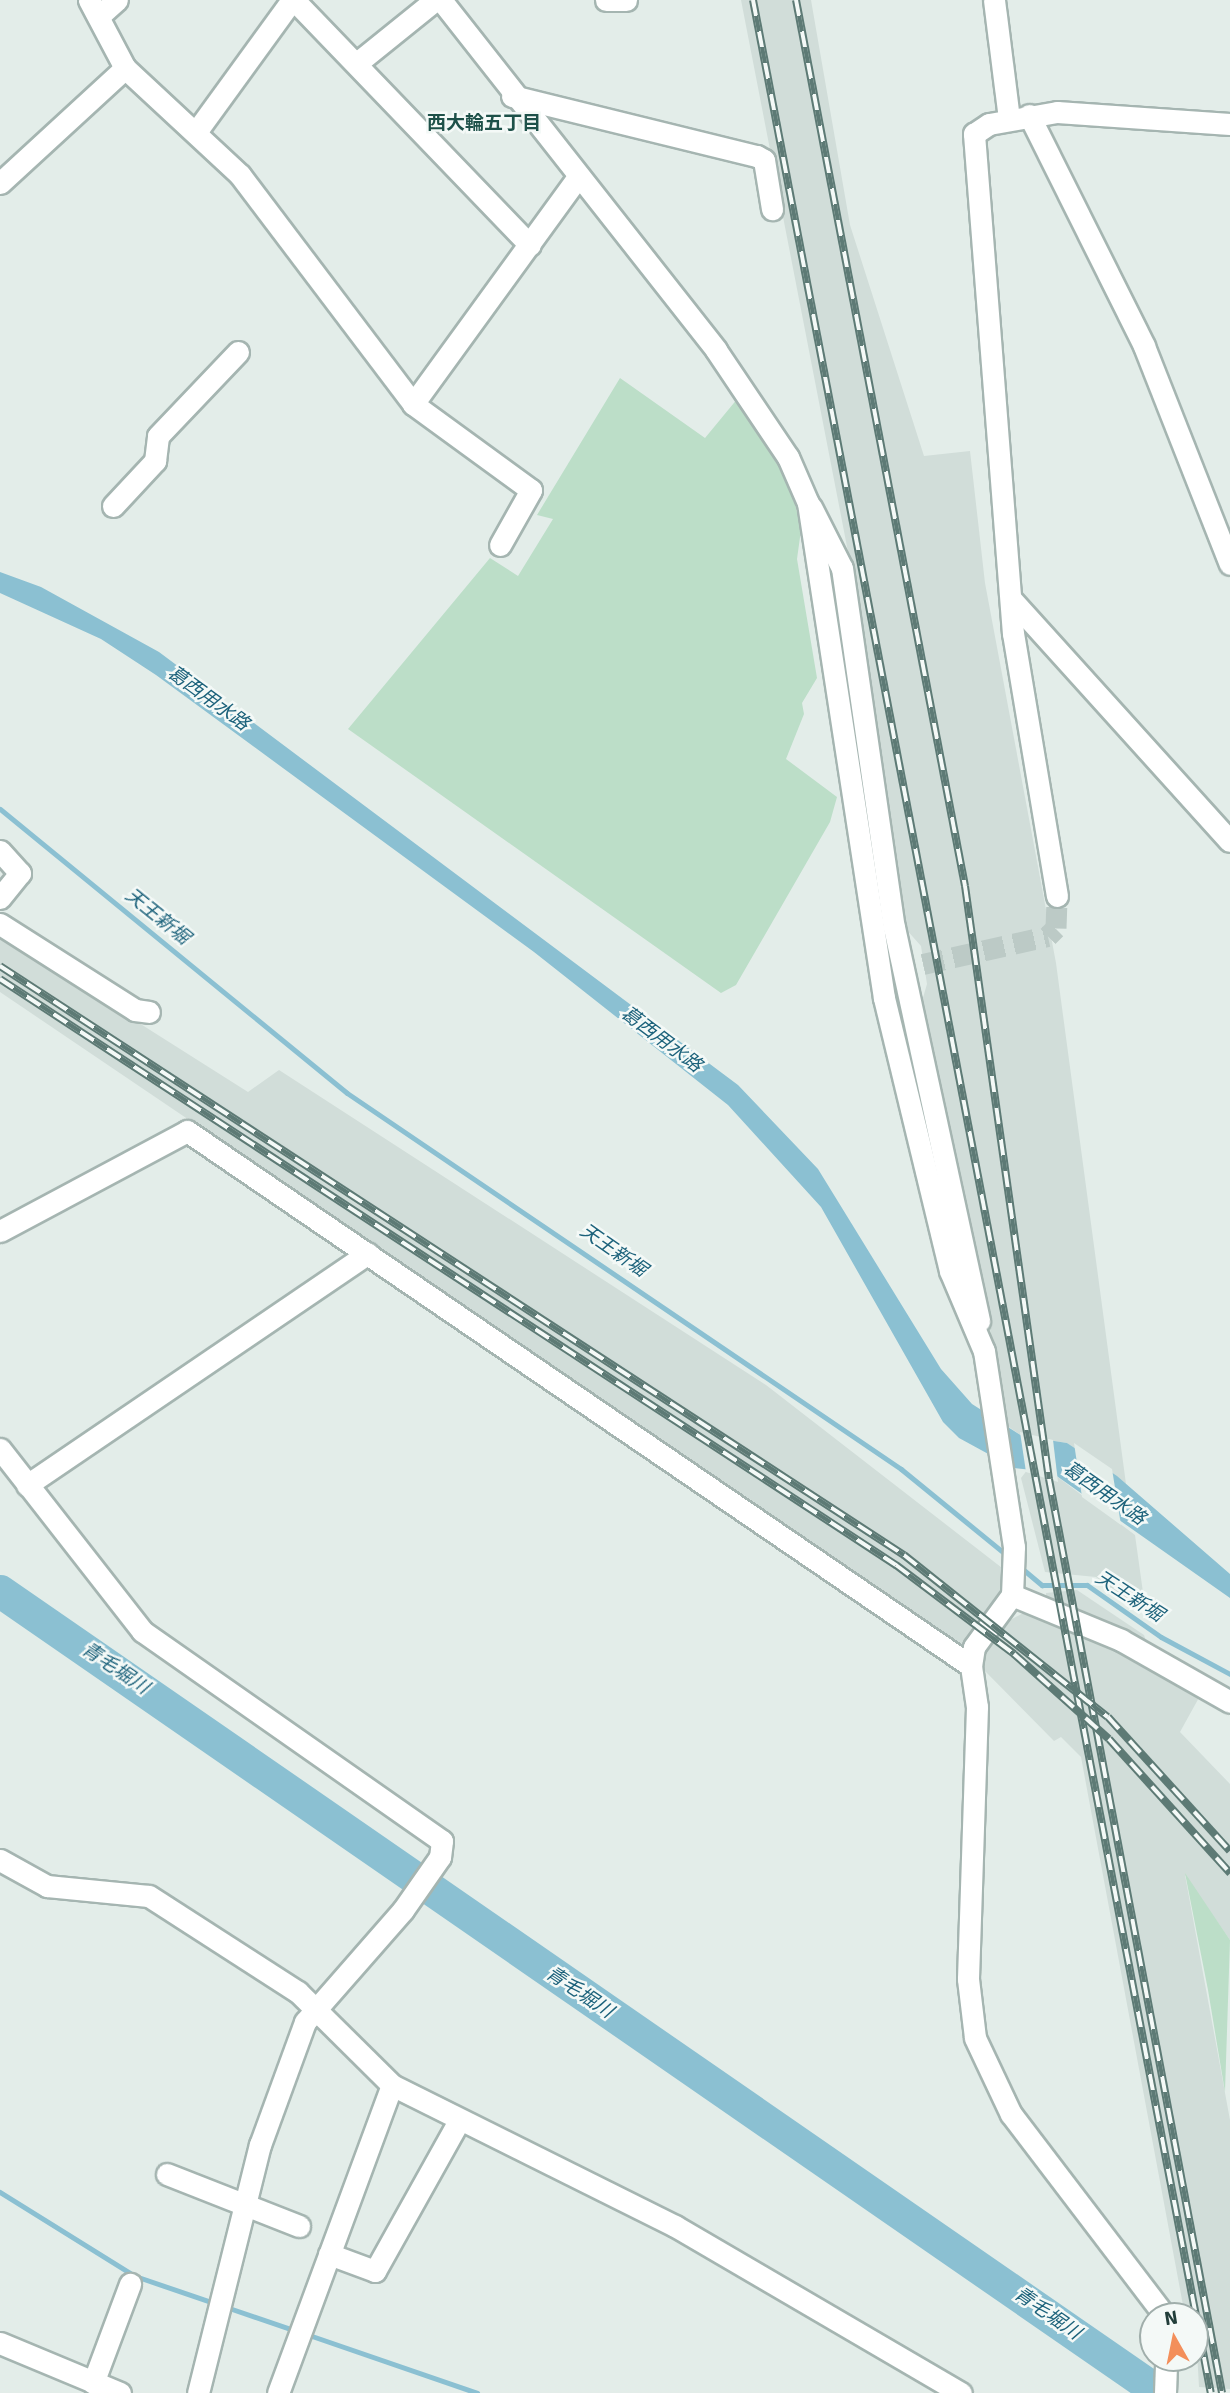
<!DOCTYPE html>
<html>
<head>
<meta charset="utf-8">
<style>
  body { margin:0 }
  #map { position:relative; width:1230px; height:2393px; overflow:hidden; background:#e3ede9; font-family:Signika,"Noto Sans JP",sans-serif }
  div>[style] { position:absolute }
  .built>* { inset:0; background:#d1ddd9 }
  .green>* { inset:0; background:#bcdec8 }
  .water>* { inset:0; background:#8bc0d2 }
  .pier>* { inset:0; background:#e3ede9 }
  .stream>* { height:5px; margin:-2.5px; padding:0 2.5px; transform-origin:2.5px; border-radius:2.5px; background:#8bc0d2 }
  .river>* { height:33px; margin:-16.5px; padding:0 16.5px; transform-origin:16.5px; border-radius:16.5px; background:#8bc0d2 }
  .street-tunnel>* { height:21px; margin-top:-10.5px; transform-origin:0; background:repeating-linear-gradient(90deg,#bccac6 0 21px,transparent 0 31px) }
  .roads { filter:drop-shadow(2px 0 #a5b5b1) drop-shadow(-2px 0 #a5b5b1) drop-shadow(0 2px #a5b5b1) drop-shadow(0 -2px #a5b5b1) }
  .street>* { height:21px; margin:-10.5px; padding:0 10.5px; transform-origin:10.5px; border-radius:10.5px; background:#fff }
  .secondary>* { height:21px; margin:-10.5px; padding:0 10.5px; transform-origin:10.5px; border-radius:10.5px; background:#fff }
  .rail>* { height:8px; margin-top:-4px; transform-origin:0; background:repeating-linear-gradient(90deg,#f4f9f7 0 16px,#5d7a75 0 32px); box-sizing:border-box; border-block:2px solid #5d7a75 }
  span { translate:-50% -50%; white-space:nowrap; text-align:center; line-height:1.15; -webkit-text-stroke:5px #f4f9f7; paint-order:stroke }
  .neighbourhood-label { font-size:19px; color:#1e5149; font-weight:700 }
  .water-label { font-size:19px; color:#1c627b; font-style:italic }
  .north { position:absolute; left:1139px; top:2302px; width:70px; height:70px; box-sizing:border-box; background:#f4f9f7; border:2px solid #a0aeab; border-radius:50%; rotate:351deg; font-size:19px; font-weight:700; line-height:28px; text-align:center; color:#223e3a }
  .north::after { content:''; display:block; margin:auto; width:24px; height:32px; background:#f38f5b; clip-path:polygon(50% 0,100% 100%,50% 72%,0 100%) }
</style>
</head>
<body>
<div id="map">
  <div class="built">
    <div style="clip-path:polygon(741px 0,811px 0,850px 225px,924px 456px,970px 451px,985px 583px,1056px 963px,1126px 1484px,1067px 1443px,1022px 1436px,1006px 1425px,980px 1268px,920px 1008px,927px 984px,921px 946px,905px 928px,849px 557px)"></div>
    <div style="clip-path:polygon(0 935px,248px 1092px,279px 1070px,766px 1385px,1006px 1571px,997px 1603px,965px 1648px,951px 1650px,764px 1509px,0 992px)"></div>
    <div style="clip-path:polygon(1028px 1469px,1051px 1472px,1135px 1535px,1146px 1614px,1096px 1577px,1045px 1572px,1021px 1478px)"></div>
    <div style="clip-path:polygon(1077px 1590px,1144px 1635px,1148px 1647px,1046px 1600px,1046px 1593px)"></div>
    <div style="clip-path:polygon(1025px 1612px,1050px 1614px,1201px 1694px,1180px 1732px,1230px 1784px,1230px 1940px,1185px 1875px,1230px 2120px,1230px 2389px,1199px 2387px,1195px 2316px,1185px 2316px,1081px 1757px,1061px 1737px,1054px 1741px,983px 1669px,985px 1649px,1003px 1624px)"></div>
  </div>
  <div class="green">
    <div style="clip-path:polygon(620px 378px,705px 438px,738px 398px,790px 481px,801px 530px,797px 559px,817px 678px,802px 703px,804px 714px,786px 759px,837px 797px,830px 822px,736px 985px,721px 993px,348px 729px,490px 558px,518px 576px,553px 519px,537px 515px)"></div>
    <div style="clip-path:polygon(1185px 1873px,1230px 1940px,1225px 2092px,1208px 1990px)"></div>
  </div>
  <div class="water">
    <div style="clip-path:polygon(0 572px,41px 587px,159px 652px,738px 1085px,818px 1169px,941px 1369px,972px 1404px,1022px 1436px,1067px 1443px,1117px 1476px,1230px 1574px,1230px 1598px,1051px 1472px,1014px 1468px,959px 1438px,943px 1422px,821px 1207px,728px 1105px,534px 952px,156px 675px,101px 639px,0 593px)"></div>
  </div>
  <div class="pier">
    <div style="clip-path:polygon(1020px 1432px,1053px 1440px,1058px 1482px,1026px 1472px)"></div>
    <div style="clip-path:polygon(1074px 1443px,1112px 1469px,1121px 1525px,1082px 1497px)"></div>
  </div>
  <div class="stream">
    <div style="left:0;top:809px;width:448px;rotate:39.3deg"></div>
    <div style="left:347px;top:1093px;width:670px;rotate:34.16deg"></div>
    <div style="left:901px;top:1469px;width:139px;rotate:39.2deg"></div>
    <div style="left:1019px;top:1566px;width:30px;rotate:40deg"></div>
    <div style="left:1042px;top:1585px;width:45px"></div>
    <div style="left:1087px;top:1585px;width:90px;rotate:35.1deg"></div>
    <div style="left:1161px;top:1637px;width:78px;rotate:28.2deg"></div>
    <div style="left:0;top:2192px;width:159px;rotate:31.9deg"></div>
    <div style="left:135px;top:2276px;width:87px;rotate:18.9deg"></div>
    <div style="left:226px;top:2307px;width:74px;rotate:18.9deg"></div>
    <div style="left:306px;top:2334px;width:181px;rotate:19deg"></div>
  </div>
  <div class="river">
    <div style="left:0;top:1591px;width:1410px;rotate:34.66deg"></div>
  </div>
  <div class="street-tunnel">
    <div style="left:923px;top:964px;width:128px;rotate:-12.6deg"></div>
    <div style="left:1048px;top:936px;width:11px;rotate:-45deg"></div>
    <div style="left:1056px;top:928px;width:32px;rotate:-88deg"></div>
  </div>
  <div class="roads">
    <div class="street">
      <div style="left:89px;top:0;width:77px;rotate:62.1deg"></div>
      <div style="left:125px;top:68px;width:157px;rotate:42.9deg"></div>
      <div style="left:240px;top:175px;width:287px;rotate:52.9deg"></div>
      <div style="left:413px;top:404px;width:146px;rotate:36.1deg"></div>
      <div style="left:531px;top:490px;width:63px;rotate:119.4deg"></div>
      <div style="left:294px;top:0;width:340px;rotate:46.1deg"></div>
      <div style="left:441px;top:0;width:445px;rotate:51.8deg"></div>
      <div style="left:716px;top:350px;width:129px;rotate:56.1deg"></div>
      <div style="left:788px;top:457px;width:50px;rotate:66.5deg"></div>
      <div style="left:808px;top:503px;width:501px;rotate:81.27deg"></div>
      <div style="left:884px;top:998px;width:281px;rotate:76.4deg"></div>
      <div style="left:950px;top:1271px;width:87px;rotate:67deg"></div>
      <div style="left:984px;top:1351px;width:198px;rotate:81.3deg"></div>
      <div style="left:1014px;top:1547px;width:48px;rotate:92.4deg"></div>
      <div style="left:1012px;top:1595px;width:64px;rotate:126.2deg"></div>
      <div style="left:974px;top:1647px;width:19px;rotate:99deg"></div>
      <div style="left:971px;top:1666px;width:41px;rotate:81.7deg"></div>
      <div style="left:977px;top:1707px;width:272px;rotate:91.9deg"></div>
      <div style="left:968px;top:1979px;width:59px;rotate:83.2deg"></div>
      <div style="left:975px;top:2038px;width:84px;rotate:64.7deg"></div>
      <div style="left:1011px;top:2114px;width:254px;rotate:52.7deg"></div>
      <div style="left:606px;top:0;width:20px"></div>
      <div style="left:994px;top:0;width:120px;rotate:82.8deg"></div>
      <div style="left:99px;top:16px;width:24px;rotate:-42deg"></div>
      <div style="left:357px;top:63px;width:100px;rotate:-38.9deg"></div>
      <div style="left:512px;top:96px;width:252px;rotate:13.8deg"></div>
      <div style="left:757px;top:156px;width:8px;rotate:30deg"></div>
      <div style="left:764px;top:160px;width:50px;rotate:80.7deg"></div>
      <div style="left:1029px;top:115px;width:258px;rotate:63.5deg"></div>
      <div style="left:1144px;top:346px;width:234px;rotate:68.5deg"></div>
      <div style="left:196px;top:132px;width:163px;rotate:-54deg"></div>
      <div style="left:0;top:183px;width:170px;rotate:-42.6deg"></div>
      <div style="left:413px;top:404px;width:281px;rotate:-54deg"></div>
      <div style="left:113px;top:506px;width:62px;rotate:-47deg"></div>
      <div style="left:155px;top:461px;width:25px;rotate:-83deg"></div>
      <div style="left:158px;top:436px;width:116px;rotate:-46.4deg"></div>
      <div style="left:811px;top:507px;width:68px;rotate:63.1deg"></div>
      <div style="left:842px;top:568px;width:363px;rotate:81.8deg"></div>
      <div style="left:894px;top:927px;width:403px;rotate:77.8deg"></div>
      <div style="left:1011px;top:599px;width:326px;rotate:47.9deg"></div>
      <div style="left:0;top:851px;width:30px;rotate:48deg"></div>
      <div style="left:20px;top:873px;width:32px;rotate:129deg"></div>
      <div style="left:1057px;top:896px;width:266px;rotate:-99.5deg"></div>
      <div style="left:1013px;top:634px;width:502px;rotate:-94.46deg"></div>
      <div style="left:974px;top:134px;width:18px;rotate:-34deg"></div>
      <div style="left:989px;top:124px;width:69px;rotate:-10deg"></div>
      <div style="left:1057px;top:112px;width:173px;rotate:4deg"></div>
      <div style="left:0;top:924px;width:160px;rotate:32.5deg"></div>
      <div style="left:135px;top:1010px;width:14px;rotate:8deg"></div>
      <div style="left:0;top:1231px;width:212px;rotate:-28.1deg"></div>
      <div style="left:187px;top:1131px;width:949px;rotate:34.31deg"></div>
      <div style="left:0;top:1449px;width:231px;rotate:52deg"></div>
      <div style="left:142px;top:1631px;width:366px;rotate:35deg"></div>
      <div style="left:442px;top:1841px;width:16px;rotate:97deg"></div>
      <div style="left:440px;top:1857px;width:65px;rotate:124.9deg"></div>
      <div style="left:403px;top:1910px;width:149px;rotate:131.2deg"></div>
      <div style="left:305px;top:2022px;width:131px;rotate:110.1deg"></div>
      <div style="left:27px;top:1485px;width:412px;rotate:-34.2deg"></div>
      <div style="left:1012px;top:1595px;width:118px;rotate:22.4deg"></div>
      <div style="left:1121px;top:1640px;width:125px;rotate:29.6deg"></div>
      <div style="left:0;top:1860px;width:54px;rotate:29deg"></div>
      <div style="left:47px;top:1886px;width:102px;rotate:5.6deg"></div>
      <div style="left:149px;top:1896px;width:177px;rotate:32.8deg"></div>
      <div style="left:298px;top:1992px;width:132px;rotate:44.7deg"></div>
      <div style="left:392px;top:2085px;width:316px;rotate:26.5deg"></div>
      <div style="left:675px;top:2226px;width:331px;rotate:30.3deg"></div>
      <div style="left:167px;top:2174px;width:142px;rotate:21.5deg"></div>
      <div style="left:329px;top:2254px;width:49px;rotate:20.3deg"></div>
      <div style="left:375px;top:2271px;width:172px;rotate:-60.8deg"></div>
      <div style="left:0;top:2343px;width:130px;rotate:22.6deg"></div>
      <div style="left:93px;top:2383px;width:106px;rotate:-69.5deg"></div>
      <div style="left:278px;top:2393px;width:328px;rotate:-69.7deg"></div>
      <div style="left:1165px;top:2393px;width:35px;rotate:-88deg"></div>
    </div>
    <div class="secondary">
      <div style="left:198px;top:2393px;width:256px;rotate:-76deg"></div>
    </div>
  </div>
  <div class="rail">
    <div style="left:753px;top:0;width:2436px;rotate:79.17deg"></div>
    <div style="left:796px;top:0;width:902px;rotate:79.2deg"></div>
    <div style="left:965px;top:886px;width:599px;rotate:81.94deg"></div>
    <div style="left:1049px;top:1479px;width:930px;rotate:79.28deg"></div>
    <div style="left:0;top:966px;width:1079px;rotate:33.09deg"></div>
    <div style="left:904px;top:1555px;width:260px;rotate:38.5deg"></div>
    <div style="left:1108px;top:1717px;width:181px;rotate:47.7deg"></div>
    <div style="left:0;top:979px;width:1071px;rotate:33.19deg"></div>
    <div style="left:896px;top:1565px;width:148px;rotate:37deg"></div>
    <div style="left:1014px;top:1654px;width:127px;rotate:41.8deg"></div>
    <div style="left:1109px;top:1739px;width:181px;rotate:47.9deg"></div>
  </div>
  <div class="neighbourhood-label">
    <span style="left:484px;top:124px">西大輪五丁目</span>
  </div>
  <div class="water-label">
    <span style="left:208px;top:699px;rotate:36deg">葛西用水路</span>
    <span style="left:157px;top:917px;rotate:39deg">天王新堀</span>
    <span style="left:661px;top:1040px;rotate:37deg">葛西用水路</span>
    <span style="left:613px;top:1251px;rotate:35deg">天王新堀</span>
    <span style="left:1104px;top:1494px;rotate:35deg">葛西用水路</span>
    <span style="left:1129px;top:1597px;rotate:33deg">天王新堀</span>
    <span style="left:115px;top:1669px;rotate:34deg">青毛堀川</span>
    <span style="left:579px;top:1993px;rotate:34deg">青毛堀川</span>
    <span style="left:1047px;top:2314px;rotate:35deg">青毛堀川</span>
  </div>
  <div class="north">N</div>
</div>
</body>
</html>
